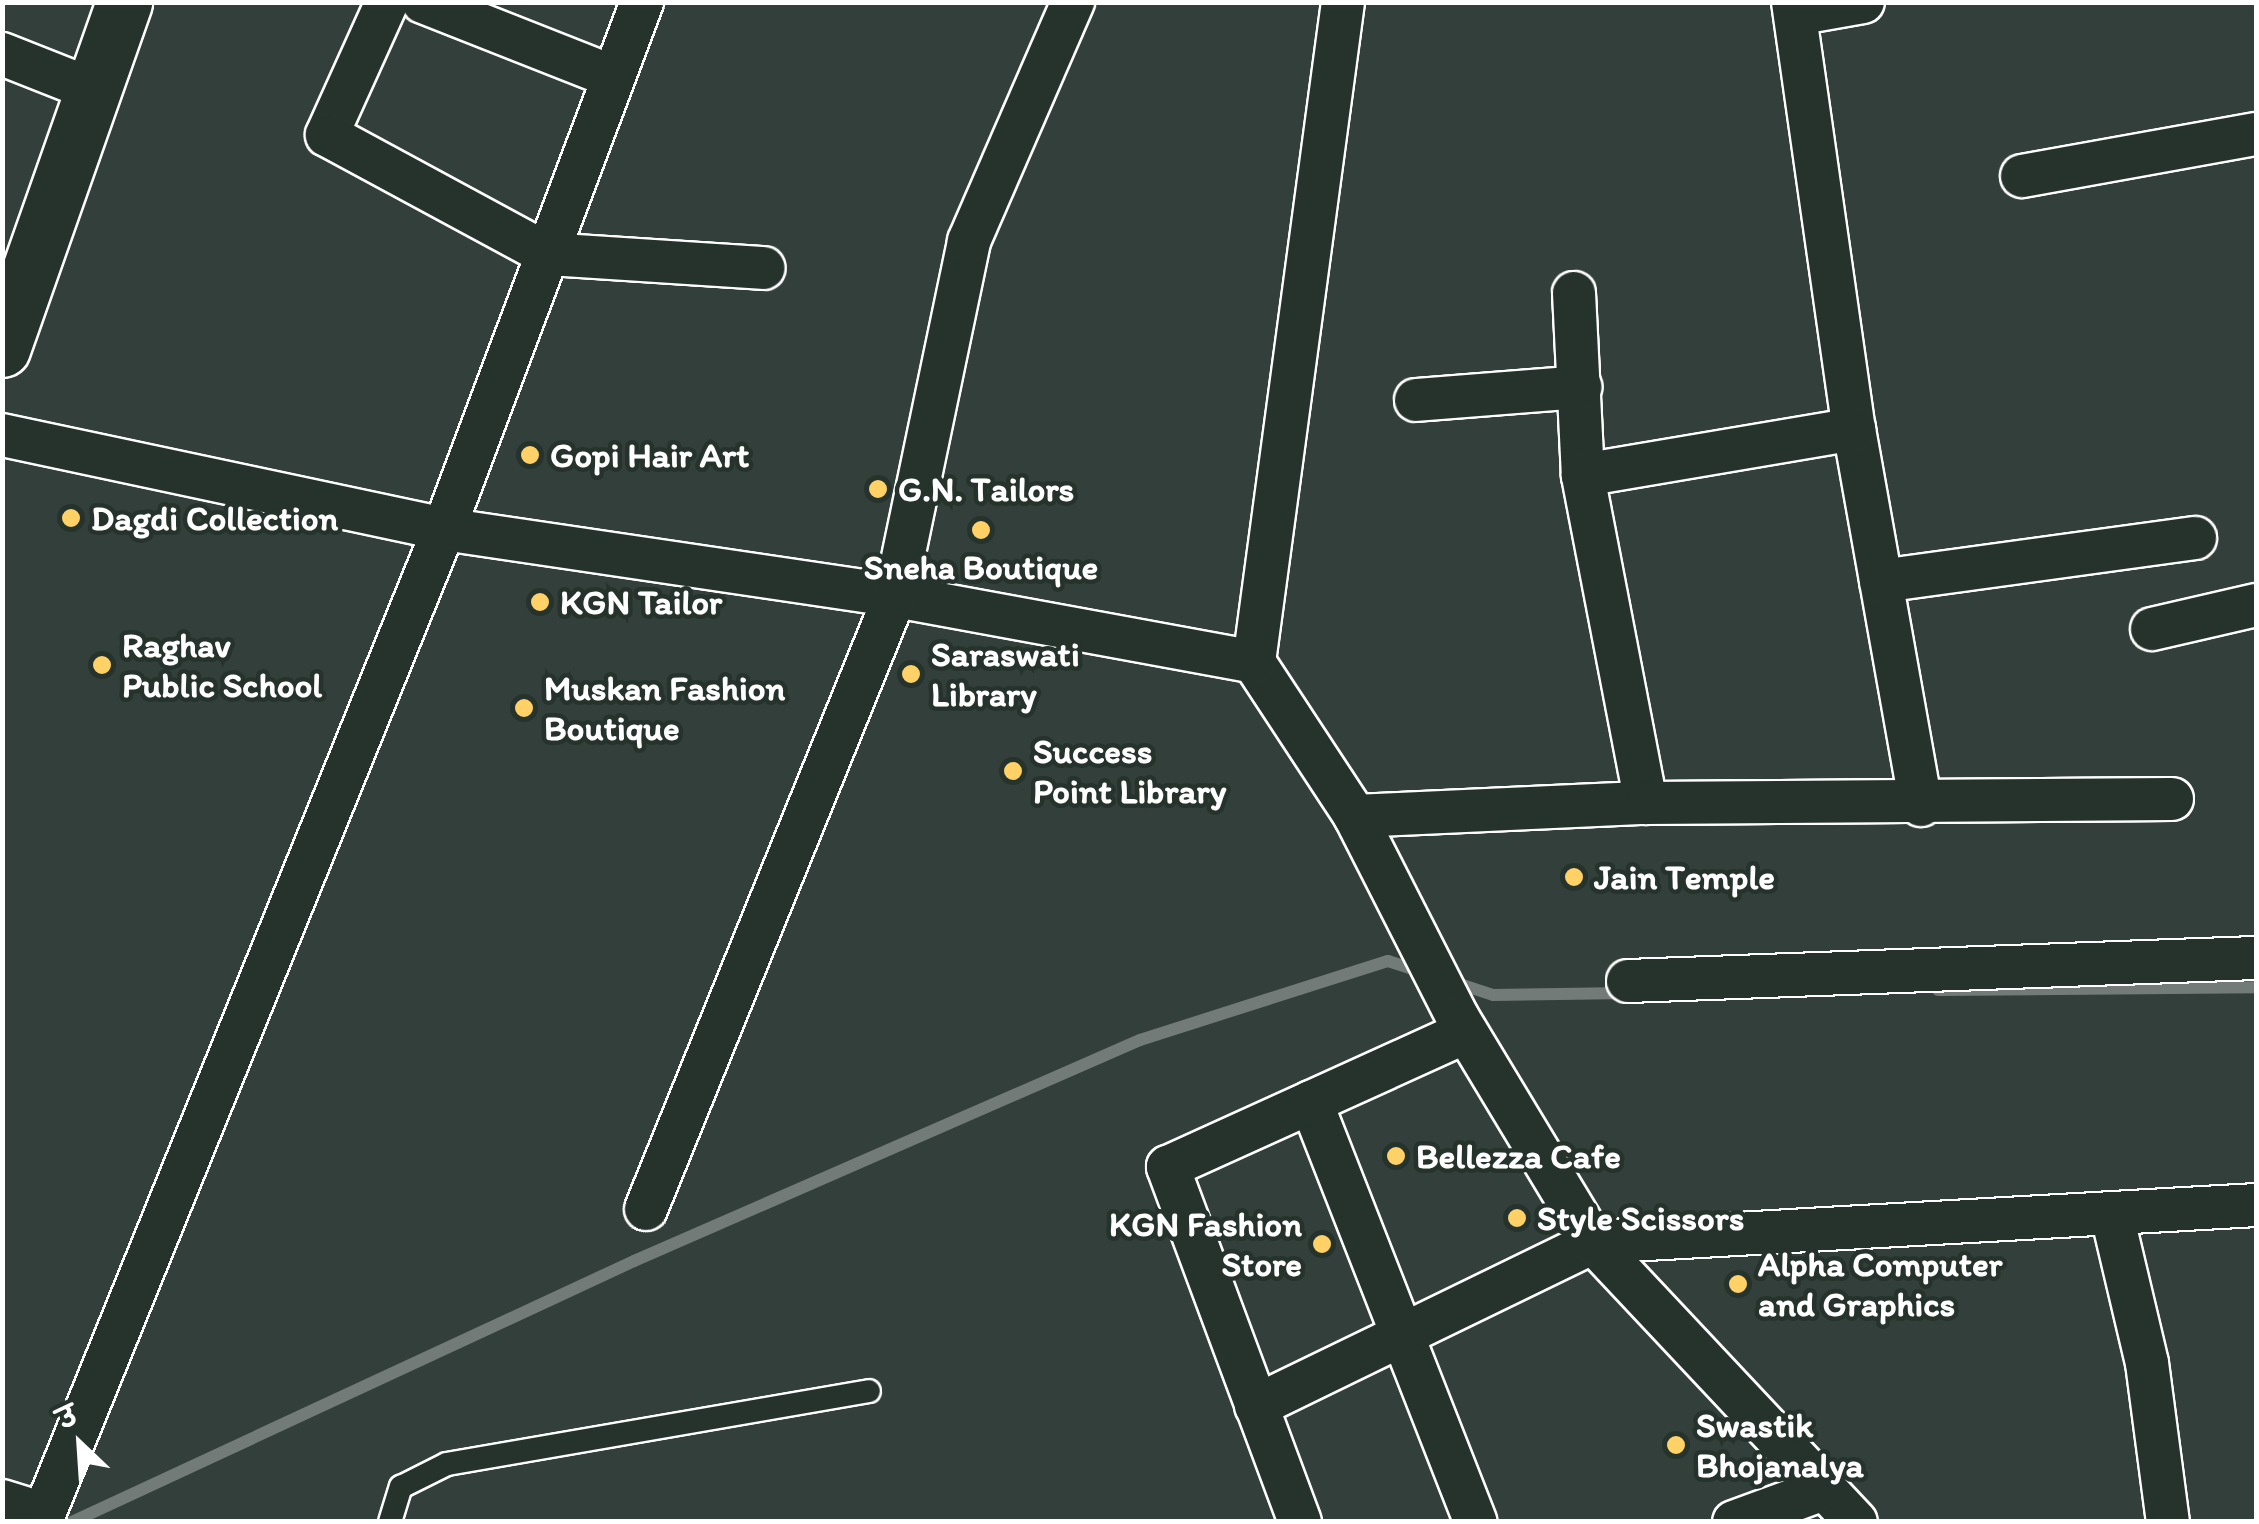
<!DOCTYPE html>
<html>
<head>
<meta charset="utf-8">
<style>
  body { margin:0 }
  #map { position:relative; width:2259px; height:1524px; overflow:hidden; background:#333f3a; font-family:Itim,"Playpen Sans Deva",sans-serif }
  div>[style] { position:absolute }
  .stream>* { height:12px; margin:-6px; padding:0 6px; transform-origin:6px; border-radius:6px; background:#737b78 }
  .roads { filter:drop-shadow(2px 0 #fff) drop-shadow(-2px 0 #fff) drop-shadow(0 2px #fff) drop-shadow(0 -2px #fff) }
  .service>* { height:22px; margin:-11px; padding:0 11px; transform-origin:11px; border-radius:11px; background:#26332d }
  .minor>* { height:42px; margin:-21px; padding:0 21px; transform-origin:21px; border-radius:21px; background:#26332d }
  .primary>* { height:55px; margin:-27.5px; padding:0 27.5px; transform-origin:27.5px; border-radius:27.5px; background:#26332d }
  .dots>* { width:28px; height:28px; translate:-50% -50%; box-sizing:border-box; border:5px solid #26332d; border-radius:50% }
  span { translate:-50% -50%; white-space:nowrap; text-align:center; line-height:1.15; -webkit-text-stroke:9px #26332d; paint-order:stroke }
  .poi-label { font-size:35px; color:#fff; font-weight:700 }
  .left { translate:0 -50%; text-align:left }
  .right { translate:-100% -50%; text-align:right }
  .frame { position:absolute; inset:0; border:5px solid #fff; pointer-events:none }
  .north { position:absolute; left:30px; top:1394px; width:100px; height:100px; -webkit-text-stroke:8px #26332d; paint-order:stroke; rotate:335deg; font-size:28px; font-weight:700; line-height:40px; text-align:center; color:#fff }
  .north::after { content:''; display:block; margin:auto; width:35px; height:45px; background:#fff; clip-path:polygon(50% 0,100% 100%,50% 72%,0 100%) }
</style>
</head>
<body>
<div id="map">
  <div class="stream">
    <div style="left:1450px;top:981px;width:45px;rotate:18deg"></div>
    <div style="left:1493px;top:995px;width:135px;rotate:-0.8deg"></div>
    <div style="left:1938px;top:990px;width:318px;rotate:-0.5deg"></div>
    <div style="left:72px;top:1522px;width:620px;rotate:-24.91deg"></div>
    <div style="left:634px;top:1261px;width:552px;rotate:-23.59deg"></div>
    <div style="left:1140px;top:1040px;width:260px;rotate:-17.7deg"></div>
    <div style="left:1388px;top:961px;width:36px;rotate:18deg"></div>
  </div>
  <div class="roads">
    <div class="service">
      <div style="left:390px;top:1522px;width:37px;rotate:-73deg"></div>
      <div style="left:401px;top:1487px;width:51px;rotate:-26.6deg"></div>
      <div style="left:447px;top:1464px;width:428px;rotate:-9.8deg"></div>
    </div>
    <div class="minor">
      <div style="left:387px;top:2px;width:146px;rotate:114.3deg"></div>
      <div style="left:327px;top:135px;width:250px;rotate:28.4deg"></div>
      <div style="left:547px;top:254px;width:217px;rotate:3.7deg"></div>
      <div style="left:423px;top:2px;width:204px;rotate:21.5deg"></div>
      <div style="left:1343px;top:2px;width:666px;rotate:97.68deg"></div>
      <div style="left:1254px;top:662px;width:184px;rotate:56.7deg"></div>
      <div style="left:1355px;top:816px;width:227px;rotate:63deg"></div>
      <div style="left:1458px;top:1018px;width:262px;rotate:58.9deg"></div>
      <div style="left:1593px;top:1242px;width:384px;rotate:46.8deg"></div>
      <div style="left:1793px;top:2px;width:431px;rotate:81.9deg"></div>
      <div style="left:1854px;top:429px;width:382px;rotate:79.9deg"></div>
      <div style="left:1795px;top:14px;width:69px;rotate:-10deg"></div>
      <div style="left:2px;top:54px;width:98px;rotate:21.6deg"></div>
      <div style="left:2022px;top:176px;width:238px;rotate:-10.2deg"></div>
      <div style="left:1574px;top:293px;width:182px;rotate:87.2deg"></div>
      <div style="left:1416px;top:400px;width:165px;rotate:-4.5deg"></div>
      <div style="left:2px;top:435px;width:452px;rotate:12deg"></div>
      <div style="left:444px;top:529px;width:456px;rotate:8.4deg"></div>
      <div style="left:895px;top:596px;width:365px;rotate:10.4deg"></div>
      <div style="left:1881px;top:581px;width:317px;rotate:-7.8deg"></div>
      <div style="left:2152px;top:629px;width:107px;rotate:-13deg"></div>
      <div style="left:1646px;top:803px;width:334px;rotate:-100.9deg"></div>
      <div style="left:1583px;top:475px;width:275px;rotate:-9.6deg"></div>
      <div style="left:1355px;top:816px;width:291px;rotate:-2.6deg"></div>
      <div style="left:1646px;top:803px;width:526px;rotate:-0.44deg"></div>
      <div style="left:1628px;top:981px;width:628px;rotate:-2.1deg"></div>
      <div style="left:1311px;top:1102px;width:451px;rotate:68.6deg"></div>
      <div style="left:646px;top:1209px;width:662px;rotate:-67.89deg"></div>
      <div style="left:895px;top:596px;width:363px;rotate:-78.2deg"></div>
      <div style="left:969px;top:241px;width:261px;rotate:-66.5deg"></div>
      <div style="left:2112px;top:1215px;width:152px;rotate:76.7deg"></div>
      <div style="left:2147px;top:1363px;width:160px;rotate:82.5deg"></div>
      <div style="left:1256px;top:1406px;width:375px;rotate:-25.9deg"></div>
      <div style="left:1593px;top:1242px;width:664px;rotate:-3.19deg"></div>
      <div style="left:2px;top:1501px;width:44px;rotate:17.2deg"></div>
      <div style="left:44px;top:1514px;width:1063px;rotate:-67.9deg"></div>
      <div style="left:444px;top:529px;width:563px;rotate:-69.41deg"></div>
      <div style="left:1300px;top:1522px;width:379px;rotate:-110.4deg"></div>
      <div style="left:1168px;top:1167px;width:327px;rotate:-24.4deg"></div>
      <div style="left:1734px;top:1522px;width:93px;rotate:-20.2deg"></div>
    </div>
    <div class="primary">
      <div style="left:2px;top:349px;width:368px;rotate:-70.6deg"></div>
    </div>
  </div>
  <div class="dots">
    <div style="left:530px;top:455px;background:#ffd166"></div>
    <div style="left:878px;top:489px;background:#ffd166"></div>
    <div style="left:71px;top:518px;background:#ffd166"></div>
    <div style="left:981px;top:530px;background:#ffd166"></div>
    <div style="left:540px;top:602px;background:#ffd166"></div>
    <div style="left:102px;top:665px;background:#ffd166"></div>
    <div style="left:911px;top:674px;background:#ffd166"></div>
    <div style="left:524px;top:708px;background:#ffd166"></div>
    <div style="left:1013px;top:771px;background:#ffd166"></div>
    <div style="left:1574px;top:877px;background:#ffd166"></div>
    <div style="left:1396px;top:1156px;background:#ffd166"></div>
    <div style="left:1517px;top:1218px;background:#ffd166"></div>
    <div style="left:1322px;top:1244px;background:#ffd166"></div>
    <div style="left:1738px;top:1284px;background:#ffd166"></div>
    <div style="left:1676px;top:1445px;background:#ffd166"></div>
  </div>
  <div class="poi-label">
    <span class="left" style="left:550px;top:455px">Gopi Hair Art</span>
    <span class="left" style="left:898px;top:489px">G.N. Tailors</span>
    <span class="left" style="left:91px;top:518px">Dagdi Collection</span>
    <span style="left:981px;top:567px">Sneha Boutique</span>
    <span class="left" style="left:560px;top:602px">KGN Tailor</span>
    <span class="left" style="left:122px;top:665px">Raghav<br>Public School</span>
    <span class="left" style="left:931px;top:674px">Saraswati<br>Library</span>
    <span class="left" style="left:544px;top:708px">Muskan Fashion<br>Boutique</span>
    <span class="left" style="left:1033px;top:771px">Success<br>Point Library</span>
    <span class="left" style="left:1594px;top:877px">Jain Temple</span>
    <span class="left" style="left:1416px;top:1156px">Bellezza Cafe</span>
    <span class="left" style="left:1537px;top:1218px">Style Scissors</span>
    <span class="right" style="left:1302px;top:1244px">KGN Fashion<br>Store</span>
    <span class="left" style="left:1758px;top:1284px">Alpha Computer<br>and Graphics</span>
    <span class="left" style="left:1696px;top:1445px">Swastik<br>Bhojanalya</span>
  </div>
  <div class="frame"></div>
  <div class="north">उ</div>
</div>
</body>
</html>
